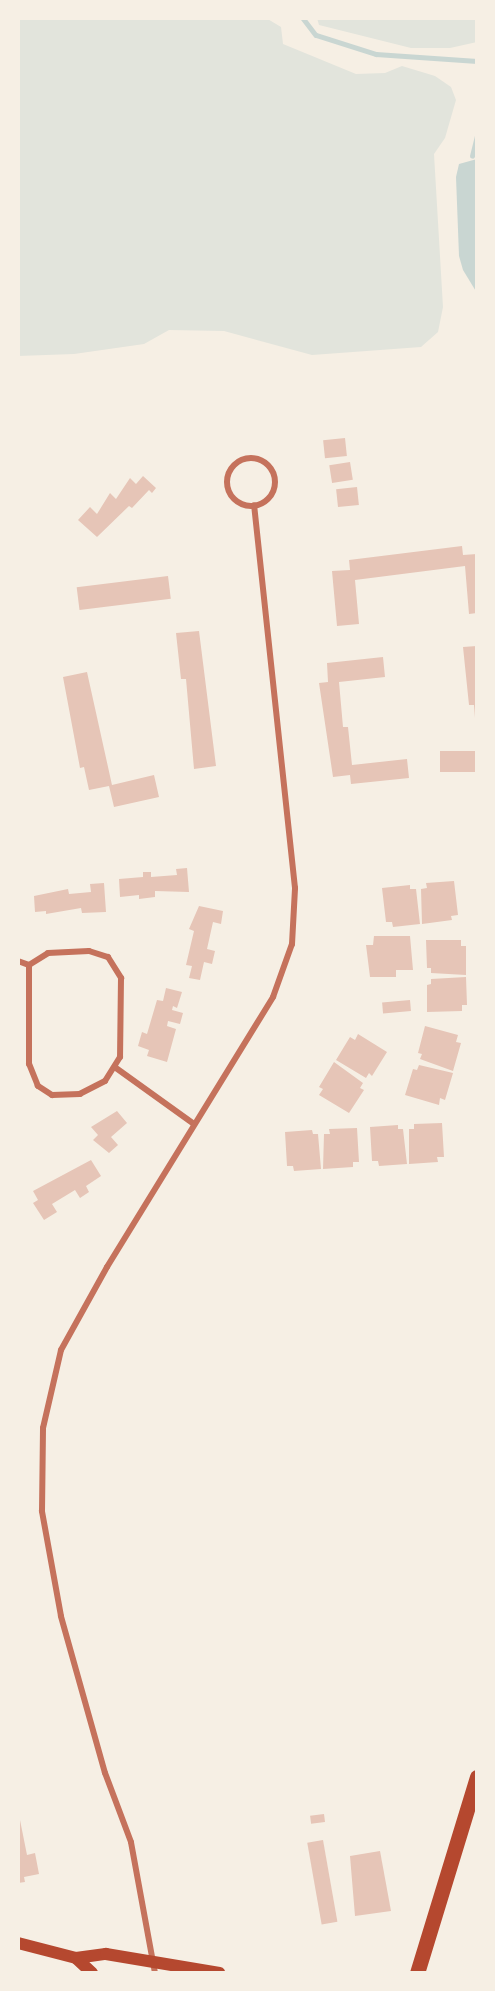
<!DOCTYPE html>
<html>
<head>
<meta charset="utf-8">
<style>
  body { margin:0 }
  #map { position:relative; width:495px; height:1991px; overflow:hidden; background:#f6efe4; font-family:Helvetica,sans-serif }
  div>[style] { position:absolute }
  .green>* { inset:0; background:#e2e4dc }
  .water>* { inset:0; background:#c9d6d2 }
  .stream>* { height:4.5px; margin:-2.25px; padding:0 2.25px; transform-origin:2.25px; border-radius:2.25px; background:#c9d6d2 }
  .building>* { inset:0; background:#e6c5b7; transform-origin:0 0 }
  .minor>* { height:6px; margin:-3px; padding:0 3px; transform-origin:3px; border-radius:3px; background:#c5725c }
  .minor>.ring { margin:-3px; padding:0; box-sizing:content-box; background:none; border:6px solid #c5725c; border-radius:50% }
  .secondary>* { height:12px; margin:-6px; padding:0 6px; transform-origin:6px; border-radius:6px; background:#b5482f }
  .motorway>* { height:15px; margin:-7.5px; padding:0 7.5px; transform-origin:7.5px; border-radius:7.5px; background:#b5482f }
  span { translate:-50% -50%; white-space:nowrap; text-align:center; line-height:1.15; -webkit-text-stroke:4.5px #f6efe4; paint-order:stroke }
  .frame { position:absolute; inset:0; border:20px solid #f6efe4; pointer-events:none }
</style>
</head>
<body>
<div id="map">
  <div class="green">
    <div style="clip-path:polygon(18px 18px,266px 18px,281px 27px,283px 44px,356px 74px,385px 73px,402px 66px,435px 76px,451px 87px,456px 100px,445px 138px,434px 154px,443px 307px,438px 332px,421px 347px,312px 355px,224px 331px,169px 330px,144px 344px,74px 354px,18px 356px)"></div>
    <div style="clip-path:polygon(317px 18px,477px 18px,477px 42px,450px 48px,411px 48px,319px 25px)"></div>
  </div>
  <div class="water">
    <div style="clip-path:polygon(477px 159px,477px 293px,463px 270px,459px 256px,456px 177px,459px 164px)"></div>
  </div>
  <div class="stream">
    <div style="left:303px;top:18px;width:21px;rotate:53deg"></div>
    <div style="left:316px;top:35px;width:63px;rotate:17.6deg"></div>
    <div style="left:376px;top:54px;width:101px;rotate:4deg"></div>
    <div style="left:472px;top:156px;width:21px;rotate:-76deg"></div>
  </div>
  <div class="building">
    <div style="left:345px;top:438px;width:18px;height:22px;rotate:84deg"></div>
    <div style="left:350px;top:462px;width:18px;height:21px;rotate:81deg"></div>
    <div style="clip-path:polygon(143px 476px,156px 488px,152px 493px,149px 490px,132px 508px,129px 506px,97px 537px,78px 520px,90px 507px,97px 514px,110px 493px,116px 499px,130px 478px,136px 484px)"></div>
    <div style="left:357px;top:487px;width:18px;height:21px;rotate:84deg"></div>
    <div style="clip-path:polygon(462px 546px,463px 555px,477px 554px,477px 613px,469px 614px,465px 566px,355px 580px,359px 624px,337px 626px,332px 571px,350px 570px,349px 560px)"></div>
    <div style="left:168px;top:576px;width:23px;height:92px;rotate:83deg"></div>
    <div style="clip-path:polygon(199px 631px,216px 766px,194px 769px,186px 679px,181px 679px,176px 633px)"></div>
    <div style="clip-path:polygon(477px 646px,477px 718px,475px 718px,474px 705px,469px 705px,463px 647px)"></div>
    <div style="clip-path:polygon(383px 657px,385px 677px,339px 682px,343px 727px,348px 727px,352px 765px,407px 759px,409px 778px,351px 784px,350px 775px,333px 777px,319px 683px,328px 682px,327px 663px)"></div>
    <div style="clip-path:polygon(87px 672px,112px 785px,154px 775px,159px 797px,114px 807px,109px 786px,89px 790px,84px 767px,80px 768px,63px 677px)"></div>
    <div style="left:477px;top:751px;width:21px;height:37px;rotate:90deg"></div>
    <div style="clip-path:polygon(187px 868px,189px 892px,155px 891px,155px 897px,139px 899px,139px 895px,120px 897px,119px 879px,143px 877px,143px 872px,151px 872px,151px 877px,177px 875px,176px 869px)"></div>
    <div style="clip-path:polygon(454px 881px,458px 915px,451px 916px,452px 920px,422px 924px,421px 889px,427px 888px,426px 883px)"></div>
    <div style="clip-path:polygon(104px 883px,106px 912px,82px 913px,81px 908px,46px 914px,46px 911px,35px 912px,34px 896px,68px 889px,69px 894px,91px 892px,90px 884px)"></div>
    <div style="clip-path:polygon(410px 885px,410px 889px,416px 889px,420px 924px,393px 927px,392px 922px,386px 922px,382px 888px)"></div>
    <div style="clip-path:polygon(199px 906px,223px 911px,221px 924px,213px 922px,207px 949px,215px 951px,212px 964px,204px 962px,200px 980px,189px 978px,192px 966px,186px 965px,194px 931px,189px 929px)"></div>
    <div style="clip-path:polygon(374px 936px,410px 936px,413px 970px,396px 970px,396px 977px,370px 977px,366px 945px,373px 945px)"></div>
    <div style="clip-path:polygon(426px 940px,461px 940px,461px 946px,466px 946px,466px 975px,431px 973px,431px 968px,427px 968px)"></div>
    <div style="clip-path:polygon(466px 977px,467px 1005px,462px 1005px,462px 1011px,427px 1012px,427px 985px,431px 984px,431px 979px)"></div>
    <div style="clip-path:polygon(166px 988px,182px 992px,177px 1008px,173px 1006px,172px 1010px,183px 1013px,180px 1024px,168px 1021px,167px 1026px,176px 1029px,167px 1062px,147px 1056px,149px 1050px,138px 1046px,142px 1032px,147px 1034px,157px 1000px,163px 1001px)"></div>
    <div style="left:410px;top:1000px;width:11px;height:28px;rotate:85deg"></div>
    <div style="clip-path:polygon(425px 1026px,458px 1035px,456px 1042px,461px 1043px,453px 1071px,420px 1059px,422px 1054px,418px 1053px)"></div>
    <div style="clip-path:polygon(358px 1034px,387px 1052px,372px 1076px,369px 1073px,366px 1078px,336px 1060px,350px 1037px,355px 1040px)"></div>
    <div style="clip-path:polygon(334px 1062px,363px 1083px,360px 1088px,364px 1090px,349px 1113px,319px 1095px,323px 1089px,319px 1087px)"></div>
    <div style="clip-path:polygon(419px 1065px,453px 1073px,445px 1100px,440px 1098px,439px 1105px,405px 1095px,413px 1069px,417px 1070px)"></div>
    <div style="clip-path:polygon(117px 1111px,127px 1123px,111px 1137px,118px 1145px,109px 1153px,93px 1140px,98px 1135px,91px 1127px)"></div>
    <div style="clip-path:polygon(442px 1123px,444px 1157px,437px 1157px,438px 1162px,409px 1164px,409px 1129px,414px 1129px,414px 1124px)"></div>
    <div style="clip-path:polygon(398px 1125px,398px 1129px,403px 1129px,407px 1164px,379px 1166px,378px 1161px,372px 1161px,370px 1127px)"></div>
    <div style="clip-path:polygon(357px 1128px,359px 1162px,353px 1162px,353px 1167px,323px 1169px,324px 1134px,330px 1134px,329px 1129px)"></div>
    <div style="clip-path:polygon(312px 1130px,313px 1134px,318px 1134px,321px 1169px,294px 1171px,293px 1166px,287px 1166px,285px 1132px)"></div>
    <div style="clip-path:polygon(91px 1160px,101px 1176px,86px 1186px,89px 1192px,80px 1198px,75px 1190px,52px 1204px,57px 1212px,44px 1220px,33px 1203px,38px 1200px,33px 1191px)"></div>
    <div style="left:324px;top:1814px;width:8px;height:14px;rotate:83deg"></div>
    <div style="clip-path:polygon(19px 1815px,27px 1855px,35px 1853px,39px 1874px,24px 1877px,25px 1882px,18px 1883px)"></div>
    <div style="left:323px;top:1840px;width:83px;height:16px;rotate:80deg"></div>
    <div style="clip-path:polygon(380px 1851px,391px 1911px,355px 1916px,350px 1856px)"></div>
  </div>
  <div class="minor">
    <div class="ring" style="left:227px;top:458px;width:42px;height:42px"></div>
    <div style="left:89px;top:951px;width:20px;rotate:18deg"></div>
    <div style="left:108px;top:957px;width:25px;rotate:58deg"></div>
    <div style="left:121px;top:978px;width:79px;rotate:90.7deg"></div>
    <div style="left:120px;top:1057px;width:28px;rotate:122deg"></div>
    <div style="left:105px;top:1081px;width:28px;rotate:153deg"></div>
    <div style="left:80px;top:1094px;width:28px;rotate:178deg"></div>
    <div style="left:52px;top:1095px;width:17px;rotate:-147deg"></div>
    <div style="left:38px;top:1086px;width:24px;rotate:-112deg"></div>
    <div style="left:29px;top:1064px;width:99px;rotate:-90deg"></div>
    <div style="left:29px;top:965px;width:22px;rotate:-32deg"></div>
    <div style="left:48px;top:953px;width:41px;rotate:-2.8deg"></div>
    <div style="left:18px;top:961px;width:12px;rotate:20deg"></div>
    <div style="left:116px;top:1068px;width:96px;rotate:35.7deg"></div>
    <div style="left:155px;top:1973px;width:133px;rotate:-100.4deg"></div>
    <div style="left:131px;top:1842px;width:74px;rotate:-110.6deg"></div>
    <div style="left:105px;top:1773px;width:163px;rotate:-105.7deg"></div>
    <div style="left:61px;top:1616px;width:107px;rotate:-100.3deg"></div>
    <div style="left:42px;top:1511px;width:83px;rotate:-89.3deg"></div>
    <div style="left:43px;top:1428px;width:80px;rotate:-77deg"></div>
    <div style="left:61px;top:1350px;width:95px;rotate:-61deg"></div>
    <div style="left:107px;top:1267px;width:317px;rotate:-58.4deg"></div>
    <div style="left:273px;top:997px;width:56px;rotate:-70.3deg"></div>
    <div style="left:292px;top:944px;width:56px;rotate:-86.9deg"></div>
    <div style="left:295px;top:888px;width:385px;rotate:-96.1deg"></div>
  </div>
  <div class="secondary">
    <div style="left:18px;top:1943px;width:60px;rotate:14.5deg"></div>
    <div style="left:76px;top:1958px;width:30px;rotate:-8deg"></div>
    <div style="left:106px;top:1954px;width:115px;rotate:9.5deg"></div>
    <div style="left:76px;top:1958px;width:22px;rotate:43deg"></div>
  </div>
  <div class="motorway">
    <div style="left:417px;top:1973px;width:205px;rotate:-73deg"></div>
  </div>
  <div class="frame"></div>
</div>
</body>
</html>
